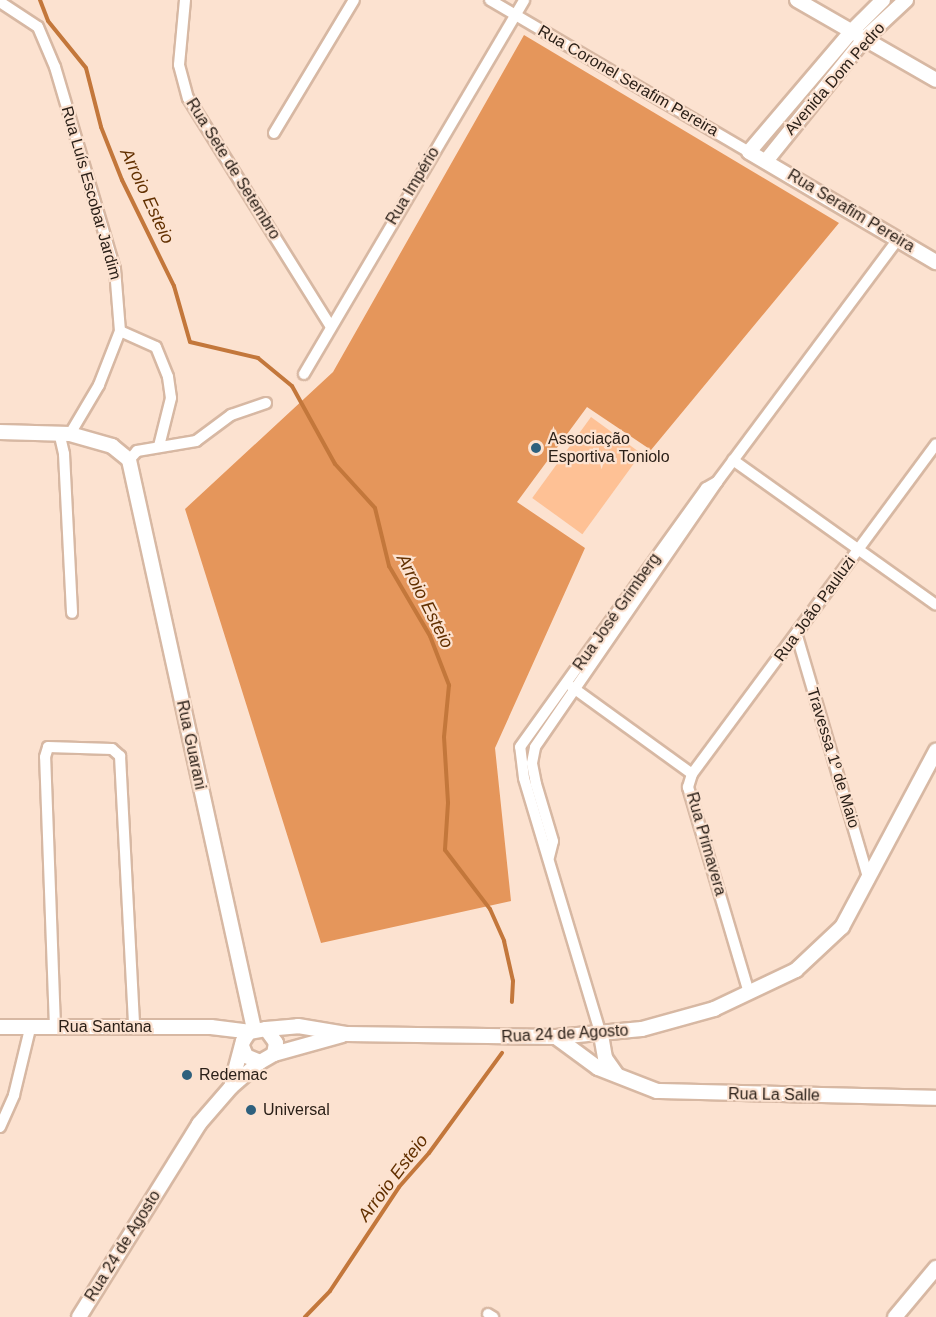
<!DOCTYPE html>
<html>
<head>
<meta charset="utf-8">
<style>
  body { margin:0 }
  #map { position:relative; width:936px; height:1317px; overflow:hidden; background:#fce2d0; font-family:Arial,sans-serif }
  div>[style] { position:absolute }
  .green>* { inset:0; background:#fec195; transform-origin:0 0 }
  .forest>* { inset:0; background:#e5965b }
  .stream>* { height:4px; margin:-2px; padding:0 2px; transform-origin:2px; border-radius:2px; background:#c3773b }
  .roads { filter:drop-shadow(2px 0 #d7b8a3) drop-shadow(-2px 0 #d7b8a3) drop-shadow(0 2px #d7b8a3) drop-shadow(0 -2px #d7b8a3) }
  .street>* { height:10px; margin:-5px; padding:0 5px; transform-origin:5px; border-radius:5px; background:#fff }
  .secondary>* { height:14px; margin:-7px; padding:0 7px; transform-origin:7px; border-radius:7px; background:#fff }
  .dots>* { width:16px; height:16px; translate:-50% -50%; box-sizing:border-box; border:3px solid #fce2d0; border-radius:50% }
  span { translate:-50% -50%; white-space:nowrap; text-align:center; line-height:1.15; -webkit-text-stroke:4.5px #fce2d0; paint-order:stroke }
  .street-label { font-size:16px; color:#2b2018 }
  .poi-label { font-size:16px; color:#2b2018 }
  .left { translate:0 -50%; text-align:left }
  .water-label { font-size:18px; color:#623000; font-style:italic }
</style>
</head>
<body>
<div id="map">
  <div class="green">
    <div style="left:591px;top:417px;width:62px;height:100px;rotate:36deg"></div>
  </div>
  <div class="forest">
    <div style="clip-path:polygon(524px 35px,839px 223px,651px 450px,587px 407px,517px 502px,585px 548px,495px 748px,511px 901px,321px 943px,185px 509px,333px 372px)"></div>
  </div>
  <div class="stream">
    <div style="left:40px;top:0;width:22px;rotate:69deg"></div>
    <div style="left:48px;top:21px;width:60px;rotate:51deg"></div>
    <div style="left:86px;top:68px;width:61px;rotate:75.7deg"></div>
    <div style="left:101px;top:127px;width:57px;rotate:68.4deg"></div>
    <div style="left:122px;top:180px;width:118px;rotate:63.9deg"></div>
    <div style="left:174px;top:286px;width:58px;rotate:74.1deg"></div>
    <div style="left:190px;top:342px;width:70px;rotate:13.2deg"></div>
    <div style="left:258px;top:358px;width:44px;rotate:39.5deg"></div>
    <div style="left:292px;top:386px;width:89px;rotate:61.1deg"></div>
    <div style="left:335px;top:464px;width:59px;rotate:47.7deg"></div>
    <div style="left:375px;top:508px;width:60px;rotate:76.4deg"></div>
    <div style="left:389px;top:566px;width:81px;rotate:59.6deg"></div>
    <div style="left:430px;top:636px;width:53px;rotate:68.8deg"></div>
    <div style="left:449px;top:685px;width:52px;rotate:95.5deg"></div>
    <div style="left:444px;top:737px;width:66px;rotate:86.5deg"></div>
    <div style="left:448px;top:803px;width:47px;rotate:93.7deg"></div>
    <div style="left:445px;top:850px;width:74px;rotate:52.7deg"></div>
    <div style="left:490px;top:909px;width:35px;rotate:66deg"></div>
    <div style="left:504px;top:941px;width:41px;rotate:77.3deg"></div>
    <div style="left:513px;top:981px;width:21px;rotate:93deg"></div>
    <div style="left:305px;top:1317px;width:36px;rotate:-46deg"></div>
    <div style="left:330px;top:1291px;width:125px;rotate:-56.4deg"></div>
    <div style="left:399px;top:1187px;width:45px;rotate:-48.6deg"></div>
    <div style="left:429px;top:1153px;width:124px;rotate:-53.9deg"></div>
  </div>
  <div class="roads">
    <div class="street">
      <div style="left:185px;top:0;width:65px;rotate:95.3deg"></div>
      <div style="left:179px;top:65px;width:34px;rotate:75deg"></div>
      <div style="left:188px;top:98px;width:268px;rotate:58deg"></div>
      <div style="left:490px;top:0;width:300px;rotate:30.4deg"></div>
      <div style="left:0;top:2px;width:45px;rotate:33.3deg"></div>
      <div style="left:38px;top:27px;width:43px;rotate:67deg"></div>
      <div style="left:55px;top:67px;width:211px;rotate:73.5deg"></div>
      <div style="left:115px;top:269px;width:62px;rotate:85.4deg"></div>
      <div style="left:120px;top:331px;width:58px;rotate:111.3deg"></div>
      <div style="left:99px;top:385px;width:57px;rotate:120.6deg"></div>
      <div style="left:274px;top:133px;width:155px;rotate:-59deg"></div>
      <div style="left:120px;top:331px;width:39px;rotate:24deg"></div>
      <div style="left:156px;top:347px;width:32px;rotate:68deg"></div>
      <div style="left:168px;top:377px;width:21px;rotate:82deg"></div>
      <div style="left:171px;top:398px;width:49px;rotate:104deg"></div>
      <div style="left:304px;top:374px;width:434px;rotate:-59.5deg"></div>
      <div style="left:59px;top:432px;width:23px;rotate:77deg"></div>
      <div style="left:64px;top:454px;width:159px;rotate:87.1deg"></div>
      <div style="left:129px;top:460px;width:12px;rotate:-48deg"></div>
      <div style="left:137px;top:451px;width:60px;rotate:-9.6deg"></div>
      <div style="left:196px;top:441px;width:44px;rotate:-36.6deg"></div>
      <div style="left:231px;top:415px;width:37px;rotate:-19deg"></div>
      <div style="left:733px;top:460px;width:249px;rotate:35.5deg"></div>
      <div style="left:797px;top:636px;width:254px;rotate:73.6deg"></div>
      <div style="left:572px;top:687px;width:148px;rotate:35.9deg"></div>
      <div style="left:692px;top:774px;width:14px;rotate:107deg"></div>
      <div style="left:688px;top:787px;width:215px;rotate:73.5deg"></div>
      <div style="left:692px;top:774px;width:410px;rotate:-53.5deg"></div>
      <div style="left:549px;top:857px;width:16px;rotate:-76deg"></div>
      <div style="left:553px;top:841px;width:59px;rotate:-106.6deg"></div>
      <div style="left:536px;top:784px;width:21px;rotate:-101deg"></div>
      <div style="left:532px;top:763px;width:16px;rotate:-79deg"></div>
      <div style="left:535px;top:747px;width:321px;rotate:-55.5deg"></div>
      <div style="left:717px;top:482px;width:303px;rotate:-53.3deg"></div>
      <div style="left:55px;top:1027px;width:270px;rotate:-92.1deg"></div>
      <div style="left:45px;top:757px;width:10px;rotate:-73deg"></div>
      <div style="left:48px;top:747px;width:64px;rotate:1.8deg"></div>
      <div style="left:112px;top:749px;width:11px;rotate:41deg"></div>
      <div style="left:120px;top:756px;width:271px;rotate:87deg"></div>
      <div style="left:601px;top:1035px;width:268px;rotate:-106.7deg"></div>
      <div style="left:524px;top:778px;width:31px;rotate:-97deg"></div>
      <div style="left:520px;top:747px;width:319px;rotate:-54.3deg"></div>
      <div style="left:706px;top:488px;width:13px;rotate:-29deg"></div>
      <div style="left:0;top:1127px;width:35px;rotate:-66deg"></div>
      <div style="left:14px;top:1095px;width:68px;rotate:-76.4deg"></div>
      <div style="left:488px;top:1314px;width:6px;rotate:31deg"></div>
    </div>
    <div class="secondary">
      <div style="left:797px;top:0;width:160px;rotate:29.9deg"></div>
      <div style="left:883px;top:0;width:45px;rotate:135deg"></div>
      <div style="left:851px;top:32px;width:157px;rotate:130.4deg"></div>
      <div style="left:749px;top:152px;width:217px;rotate:30.5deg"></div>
      <div style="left:766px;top:161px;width:158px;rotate:-51.2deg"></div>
      <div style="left:865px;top:38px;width:56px;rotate:-42.8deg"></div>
      <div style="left:0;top:432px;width:70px;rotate:1.6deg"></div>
      <div style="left:70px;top:434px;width:44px;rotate:15.9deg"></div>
      <div style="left:112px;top:446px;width:22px;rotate:39deg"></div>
      <div style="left:129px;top:460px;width:583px;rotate:77.61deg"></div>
      <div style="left:0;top:1027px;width:211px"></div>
      <div style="left:211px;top:1027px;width:38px;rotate:7deg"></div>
      <div style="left:266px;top:1029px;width:32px;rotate:-5deg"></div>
      <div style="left:298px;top:1026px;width:50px;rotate:9.3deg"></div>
      <div style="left:347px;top:1034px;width:209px;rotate:0.8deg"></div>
      <div style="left:556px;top:1037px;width:86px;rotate:-5.3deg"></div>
      <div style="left:642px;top:1029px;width:75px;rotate:-15.5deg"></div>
      <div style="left:714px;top:1009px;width:91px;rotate:-25.4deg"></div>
      <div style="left:796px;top:970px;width:63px;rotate:-43.1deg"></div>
      <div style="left:842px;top:927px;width:200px;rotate:-61.9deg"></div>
      <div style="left:601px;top:1035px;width:23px;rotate:80deg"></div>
      <div style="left:605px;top:1058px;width:19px;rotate:55deg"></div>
      <div style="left:556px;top:1037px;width:52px;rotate:36.4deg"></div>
      <div style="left:598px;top:1068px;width:63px;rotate:21.3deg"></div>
      <div style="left:657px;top:1091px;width:279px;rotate:1.4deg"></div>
      <div style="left:274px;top:1054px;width:71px;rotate:-15.6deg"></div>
      <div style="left:232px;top:1082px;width:42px;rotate:-75deg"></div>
      <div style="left:243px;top:1041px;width:11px;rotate:-56deg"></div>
      <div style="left:249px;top:1032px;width:17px;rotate:-10deg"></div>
      <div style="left:266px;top:1029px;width:17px;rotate:54deg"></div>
      <div style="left:276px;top:1043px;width:11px;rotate:100deg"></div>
      <div style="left:274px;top:1054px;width:16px;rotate:150deg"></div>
      <div style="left:260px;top:1062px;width:15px;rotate:-157deg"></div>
      <div style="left:246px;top:1056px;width:11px;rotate:-112deg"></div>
      <div style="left:79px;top:1317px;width:227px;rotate:-58.1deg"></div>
      <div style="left:199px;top:1124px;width:49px;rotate:-49.1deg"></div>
      <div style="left:231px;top:1087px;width:38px;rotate:-41deg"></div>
      <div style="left:895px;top:1317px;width:64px;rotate:-50.1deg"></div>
    </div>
  </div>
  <div class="dots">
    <div style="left:536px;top:448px;background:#2e607d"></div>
    <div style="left:187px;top:1075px;background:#2e607d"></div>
    <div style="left:251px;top:1110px;background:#2e607d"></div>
  </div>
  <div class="street-label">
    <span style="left:835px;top:79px;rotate:-49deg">Avenida Dom Pedro</span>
    <span style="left:628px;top:81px;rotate:30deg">Rua Coronel Serafim Pereira</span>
    <span style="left:233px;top:169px;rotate:58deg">Rua Sete de Setembro</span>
    <span style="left:413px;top:186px;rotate:-59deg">Rua Império</span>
    <span style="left:91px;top:193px;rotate:74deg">Rua Luís Escobar Jardim</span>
    <span style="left:851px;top:211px;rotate:31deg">Rua Serafim Pereira</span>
    <span style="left:815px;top:609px;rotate:-54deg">Rua João Pauluzi</span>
    <span style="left:617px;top:612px;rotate:-55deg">Rua José Grimberg</span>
    <span style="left:191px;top:745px;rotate:78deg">Rua Guarani</span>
    <span style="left:833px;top:758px;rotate:73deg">Travessa 1º de Maio</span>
    <span style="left:706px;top:844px;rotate:74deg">Rua Primavera</span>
    <span style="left:105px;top:1027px">Rua Santana</span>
    <span style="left:565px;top:1034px;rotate:-3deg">Rua 24 de Agosto</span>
    <span style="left:774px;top:1095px;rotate:1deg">Rua La Salle</span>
    <span style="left:123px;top:1246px;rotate:-58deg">Rua 24 de Agosto</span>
  </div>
  <div class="poi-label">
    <span class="left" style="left:548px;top:448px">Associação<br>Esportiva Toniolo</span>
    <span class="left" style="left:199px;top:1075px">Redemac</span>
    <span class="left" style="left:263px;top:1110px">Universal</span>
  </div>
  <div class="water-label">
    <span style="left:147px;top:196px;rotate:65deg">Arroio Esteio</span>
    <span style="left:425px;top:601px;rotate:63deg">Arroio Esteio</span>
    <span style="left:393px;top:1178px;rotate:-53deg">Arroio Esteio</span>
  </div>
</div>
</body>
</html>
